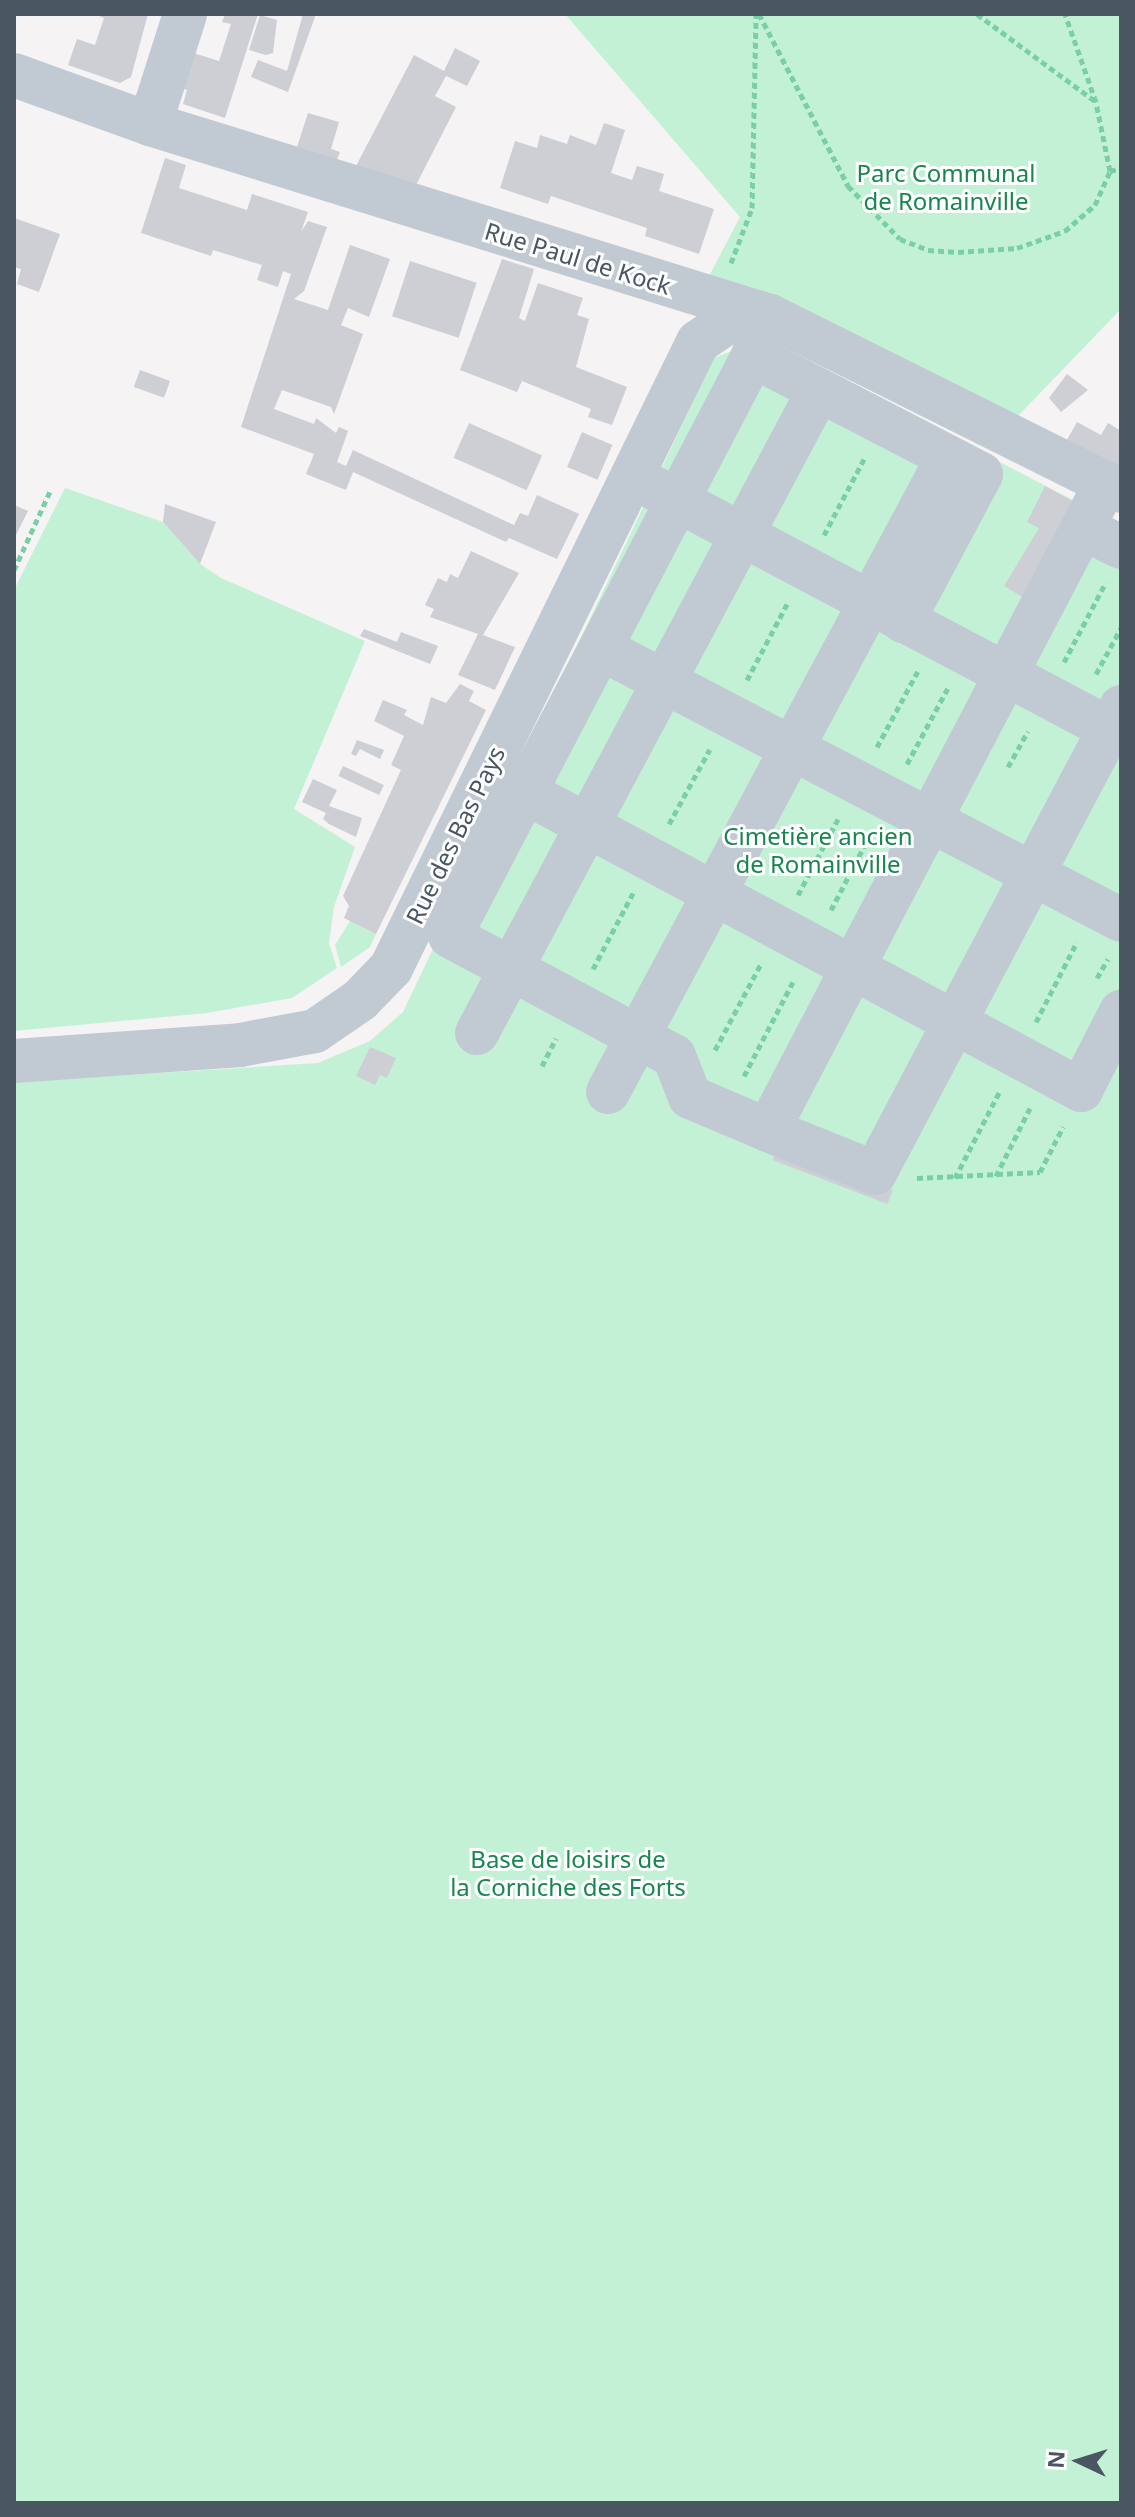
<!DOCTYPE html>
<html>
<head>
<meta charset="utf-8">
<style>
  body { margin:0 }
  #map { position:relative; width:1135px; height:2517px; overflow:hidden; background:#f5f3f3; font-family:"Noto Sans",sans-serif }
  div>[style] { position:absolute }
  .green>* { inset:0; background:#c3f1d5 }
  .building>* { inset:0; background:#cdcfd5; transform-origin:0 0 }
  .path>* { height:5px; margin-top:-2.5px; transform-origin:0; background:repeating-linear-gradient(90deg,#7ad0a6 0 6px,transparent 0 10px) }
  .minor>* { height:44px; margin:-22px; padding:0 22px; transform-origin:22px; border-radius:22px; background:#c1cad2 }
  span { translate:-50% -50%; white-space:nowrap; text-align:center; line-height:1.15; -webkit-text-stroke:6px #fff; paint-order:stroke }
  .park-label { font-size:24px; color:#17864f }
  .street-label { font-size:24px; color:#4a5661 }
  .frame { position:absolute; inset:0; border:16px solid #4a5661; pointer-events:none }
  .north { position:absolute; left:1039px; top:2421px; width:80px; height:80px; -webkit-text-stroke:6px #fff; paint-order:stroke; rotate:274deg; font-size:22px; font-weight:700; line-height:32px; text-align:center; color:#4a5661 }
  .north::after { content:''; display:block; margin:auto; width:28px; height:36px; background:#4a5661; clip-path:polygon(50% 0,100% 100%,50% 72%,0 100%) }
</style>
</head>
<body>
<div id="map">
  <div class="green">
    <div style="clip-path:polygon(565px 14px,1121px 14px,1121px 309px,1015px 419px,707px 280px,740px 217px)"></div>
    <div style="clip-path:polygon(754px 342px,793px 355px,1121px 525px,1121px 2503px,14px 2503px,14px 1082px,318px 1063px,370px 1041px,403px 1012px,714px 358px)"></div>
    <div style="clip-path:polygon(65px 488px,163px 522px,200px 564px,221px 578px,365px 641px,294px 809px,355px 847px,334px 907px,329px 943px,337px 968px,292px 998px,207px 1013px,14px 1031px,14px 590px)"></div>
    <div style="clip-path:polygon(350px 921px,376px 934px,370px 947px,341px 967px,335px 945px)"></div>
  </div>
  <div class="building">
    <div style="clip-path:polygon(94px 14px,148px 14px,131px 77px,120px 83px,68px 65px,77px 39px,95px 45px,104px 18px)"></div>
    <div style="clip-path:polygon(225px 14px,258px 14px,225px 118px,183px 104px,187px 90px,176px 86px,187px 51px,219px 61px,231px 24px,222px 22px)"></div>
    <div style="clip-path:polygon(303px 14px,316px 14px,288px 92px,251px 77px,258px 60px,287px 71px)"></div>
    <div style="clip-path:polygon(260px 15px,277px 20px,273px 53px,266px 55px,249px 50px)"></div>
    <div style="clip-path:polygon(455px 48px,480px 61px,467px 86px,446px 76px,435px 96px,456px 107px,416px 185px,356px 166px,414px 55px,444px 71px)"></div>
    <div style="clip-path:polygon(308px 113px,339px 122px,331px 149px,340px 152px,337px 160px,297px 147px)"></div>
    <div style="clip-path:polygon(604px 123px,625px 130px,611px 173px,632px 180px,637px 166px,664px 174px,659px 191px,714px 209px,699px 254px,645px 236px,647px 228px,551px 196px,548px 204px,500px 188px,515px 141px,537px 148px,540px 135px,567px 144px,570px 135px,596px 145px)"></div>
    <div style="clip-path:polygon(165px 158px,186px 165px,179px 188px,247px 210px,252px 194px,308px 212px,301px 232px,308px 221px,327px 227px,304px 291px,294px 299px,328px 310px,350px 245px,390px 259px,369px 317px,348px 308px,341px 325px,363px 334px,334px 414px,331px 407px,282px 390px,274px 409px,314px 424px,316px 418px,336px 433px,339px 427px,348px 431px,337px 462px,346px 466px,353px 450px,514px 525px,520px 513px,528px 516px,537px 495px,579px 514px,557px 559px,509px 538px,506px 542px,353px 472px,346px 490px,306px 474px,314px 454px,241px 427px,291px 274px,283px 271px,278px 287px,257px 280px,262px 265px,213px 250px,211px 256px,141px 233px)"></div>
    <div style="clip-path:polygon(14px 218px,60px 234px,39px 292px,17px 284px,21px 269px,14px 267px)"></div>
    <div style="clip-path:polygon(502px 259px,534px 269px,519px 318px,525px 321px,538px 283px,583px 298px,577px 315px,589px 319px,576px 367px,627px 387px,612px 425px,588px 417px,591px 409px,522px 381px,517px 392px,460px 370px)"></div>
    <div style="left:410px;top:261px;width:70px;height:58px;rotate:18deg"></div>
    <div style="left:140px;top:370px;width:32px;height:18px;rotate:20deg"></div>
    <div style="clip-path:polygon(1067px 374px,1088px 390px,1061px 412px,1049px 398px)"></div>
    <div style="clip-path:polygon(1077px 422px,1101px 435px,1108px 423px,1121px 431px,1121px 475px,1064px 445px)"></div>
    <div style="left:469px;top:423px;width:80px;height:38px;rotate:24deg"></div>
    <div style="left:582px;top:432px;width:33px;height:38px;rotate:23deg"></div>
    <div style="clip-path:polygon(1045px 486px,1080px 505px,1029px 601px,1004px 586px,1039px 528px,1027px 522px)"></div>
    <div style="clip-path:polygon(165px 504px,216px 522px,200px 564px,163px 522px)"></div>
    <div style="clip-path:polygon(14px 505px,28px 511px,14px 539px)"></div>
    <div style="clip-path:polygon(471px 551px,519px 573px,483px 635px,515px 647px,495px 690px,458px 675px,478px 634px,430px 617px,434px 609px,425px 605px,438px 578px,447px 582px,450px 574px,458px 578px)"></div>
    <div style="clip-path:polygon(364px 629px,397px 642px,401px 632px,438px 646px,430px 664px,360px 636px)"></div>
    <div style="clip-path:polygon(460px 684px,474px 691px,469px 701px,486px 710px,376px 934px,344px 918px,349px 906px,343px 896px,401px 770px,391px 765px,404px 736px,374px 721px,383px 700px,407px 710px,404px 715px,423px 725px,431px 697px,446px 703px)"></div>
    <div style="clip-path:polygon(357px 740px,384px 750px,380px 759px,360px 749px,356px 756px,351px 754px)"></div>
    <div style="left:343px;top:766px;width:45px;height:11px;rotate:25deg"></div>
    <div style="clip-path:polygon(313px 779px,337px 790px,329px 806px,362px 818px,356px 837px,329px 824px,323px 819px,326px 813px,302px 802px)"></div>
    <div style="clip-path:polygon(370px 1047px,396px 1058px,387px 1078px,380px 1075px,375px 1085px,356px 1076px)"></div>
    <div style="left:778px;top:1146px;width:123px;height:15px;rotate:21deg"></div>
  </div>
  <div class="path">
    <div style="left:759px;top:14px;width:194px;rotate:62.6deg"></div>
    <div style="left:848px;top:186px;width:74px;rotate:45.5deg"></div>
    <div style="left:900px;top:239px;width:30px;rotate:21deg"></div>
    <div style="left:928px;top:250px;width:30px;rotate:4deg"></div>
    <div style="left:958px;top:252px;width:59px;rotate:-3.9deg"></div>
    <div style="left:1017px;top:248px;width:51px;rotate:-19.5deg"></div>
    <div style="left:1065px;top:231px;width:40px;rotate:-41deg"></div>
    <div style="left:1095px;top:205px;width:37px;rotate:-66deg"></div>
    <div style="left:1110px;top:171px;width:70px;rotate:-101.5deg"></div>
    <div style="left:1096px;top:102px;width:93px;rotate:-109.4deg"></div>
    <div style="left:977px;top:14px;width:147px;rotate:36.4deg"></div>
    <div style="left:1110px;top:171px;width:11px;rotate:-15deg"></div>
    <div style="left:731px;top:263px;width:59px;rotate:-69.1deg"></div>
    <div style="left:752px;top:208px;width:194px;rotate:-88.8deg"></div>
    <div style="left:824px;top:535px;width:86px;rotate:-62.2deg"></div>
    <div style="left:14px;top:570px;width:89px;rotate:-65.4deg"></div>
    <div style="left:1064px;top:662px;width:90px;rotate:-62.3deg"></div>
    <div style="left:1096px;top:674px;width:52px;rotate:-61.5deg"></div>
    <div style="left:747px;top:680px;width:86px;rotate:-62.2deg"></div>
    <div style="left:877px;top:747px;width:86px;rotate:-61.7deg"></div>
    <div style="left:907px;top:764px;width:86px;rotate:-61.7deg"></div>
    <div style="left:1008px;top:767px;width:41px;rotate:-60.9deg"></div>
    <div style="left:669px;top:824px;width:85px;rotate:-61.3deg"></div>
    <div style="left:798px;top:895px;width:86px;rotate:-62.2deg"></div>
    <div style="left:831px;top:910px;width:87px;rotate:-62.5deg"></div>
    <div style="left:593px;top:969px;width:86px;rotate:-62.2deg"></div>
    <div style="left:1097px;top:978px;width:22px;rotate:-60deg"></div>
    <div style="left:1036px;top:1022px;width:90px;rotate:-62.9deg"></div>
    <div style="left:715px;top:1050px;width:98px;rotate:-61.9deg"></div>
    <div style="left:542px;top:1066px;width:31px;rotate:-63deg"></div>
    <div style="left:744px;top:1076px;width:106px;rotate:-62.5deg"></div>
    <div style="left:996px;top:1176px;width:76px;rotate:-63.4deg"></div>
    <div style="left:917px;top:1178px;width:123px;rotate:-2.8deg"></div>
    <div style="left:1040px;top:1172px;width:51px;rotate:-62.9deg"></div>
    <div style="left:955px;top:1178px;width:98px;rotate:-62.7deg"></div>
  </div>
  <div class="minor">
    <div style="left:14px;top:75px;width:145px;rotate:19.8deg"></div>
    <div style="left:150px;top:124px;width:649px;rotate:17.21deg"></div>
    <div style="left:770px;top:316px;width:392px;rotate:26.5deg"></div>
    <div style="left:150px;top:124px;width:115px;rotate:-72.3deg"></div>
    <div style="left:652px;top:487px;width:531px;rotate:27.87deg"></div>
    <div style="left:1083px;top:528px;width:42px;rotate:26.6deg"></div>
    <div style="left:903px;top:621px;width:166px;rotate:-62deg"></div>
    <div style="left:981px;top:474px;width:257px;rotate:-152.6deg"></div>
    <div style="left:753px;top:356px;width:654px;rotate:117.58deg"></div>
    <div style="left:450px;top:936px;width:254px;rotate:28.2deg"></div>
    <div style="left:674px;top:1056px;width:44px;rotate:68.7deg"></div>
    <div style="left:690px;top:1097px;width:85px;rotate:22.9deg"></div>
    <div style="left:768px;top:1130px;width:730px;rotate:-62.42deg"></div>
    <div style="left:602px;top:649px;width:585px;rotate:27.57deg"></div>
    <div style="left:525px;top:792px;width:631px;rotate:28.19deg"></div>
    <div style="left:1081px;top:1090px;width:88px;rotate:-62.9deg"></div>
    <div style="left:477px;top:1033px;width:728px;rotate:-61.99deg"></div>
    <div style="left:14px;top:1061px;width:227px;rotate:-4deg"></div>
    <div style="left:240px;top:1045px;width:76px;rotate:-10.6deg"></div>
    <div style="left:315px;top:1031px;width:55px;rotate:-34.6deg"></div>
    <div style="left:360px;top:1000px;width:45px;rotate:-45.9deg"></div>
    <div style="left:391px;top:968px;width:697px;rotate:-63.88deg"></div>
    <div style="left:698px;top:342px;width:32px;rotate:-34deg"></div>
    <div style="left:725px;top:324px;width:46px;rotate:-10.1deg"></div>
    <div style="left:608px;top:1092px;width:720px;rotate:-61.83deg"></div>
    <div style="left:768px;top:1130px;width:115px;rotate:21.9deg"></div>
    <div style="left:875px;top:1173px;width:527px;rotate:-62.17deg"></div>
  </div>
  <div class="park-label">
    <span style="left:946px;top:187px">Parc Communal<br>de Romainville</span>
    <span style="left:818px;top:850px">Cimetière ancien<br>de Romainville</span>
    <span style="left:568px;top:1873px">Base de loisirs de<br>la Corniche des Forts</span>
  </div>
  <div class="street-label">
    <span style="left:578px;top:258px;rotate:17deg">Rue Paul de Kock</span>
    <span style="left:455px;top:835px;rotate:-64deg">Rue des Bas Pays</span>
  </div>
  <div class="frame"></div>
  <div class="north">N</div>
</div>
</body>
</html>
